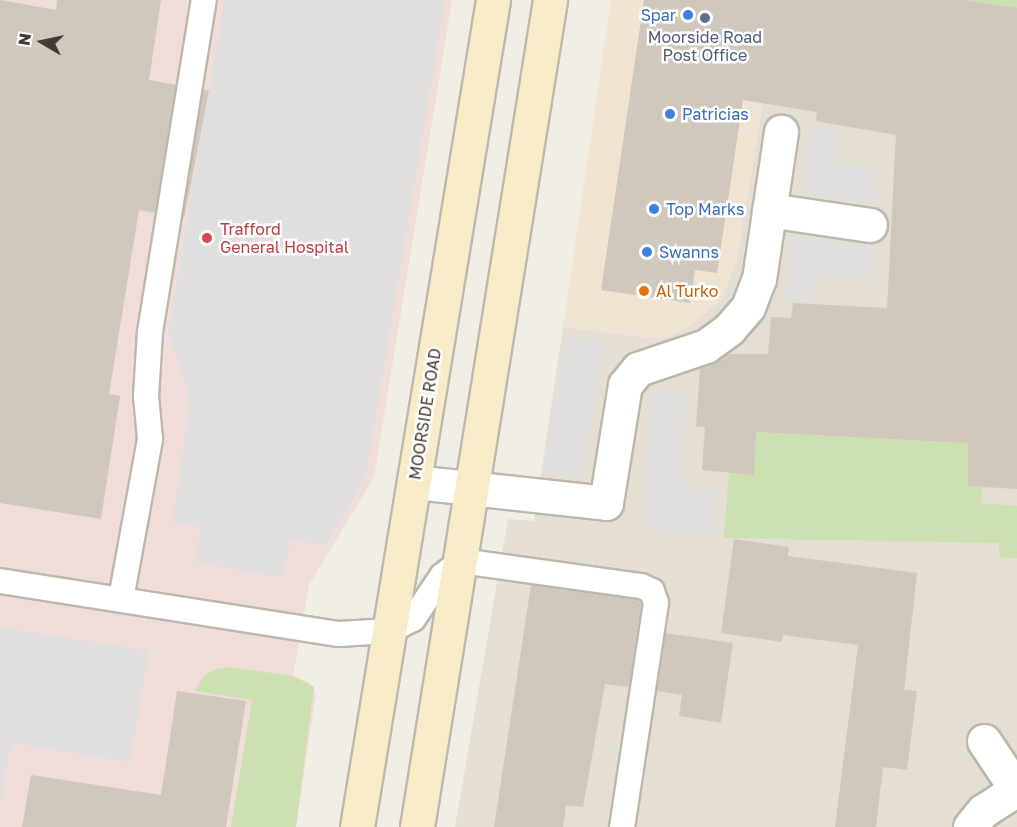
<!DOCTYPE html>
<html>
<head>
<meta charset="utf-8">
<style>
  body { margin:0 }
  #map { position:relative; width:1017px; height:827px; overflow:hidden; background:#f0ede5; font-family:"Golos Text",sans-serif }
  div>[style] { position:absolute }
  .residential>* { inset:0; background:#e4ded3 }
  .commercial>* { inset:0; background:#f0e3d2 }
  .medical>* { inset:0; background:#f0dcd9 }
  .green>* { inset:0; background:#cce0b2 }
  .parking>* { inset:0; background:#e1dfdd; transform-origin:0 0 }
  .building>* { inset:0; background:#d0c8bc; transform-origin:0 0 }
  .roads { filter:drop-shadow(2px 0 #bdb7ac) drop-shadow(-2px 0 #bdb7ac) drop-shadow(0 2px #bdb7ac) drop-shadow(0 -2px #bdb7ac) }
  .lane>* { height:24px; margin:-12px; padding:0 12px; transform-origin:12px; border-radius:12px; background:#fff }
  .street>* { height:33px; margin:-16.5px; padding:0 16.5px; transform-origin:16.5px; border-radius:16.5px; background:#fff }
  .secondary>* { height:33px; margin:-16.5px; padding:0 16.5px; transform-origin:16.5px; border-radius:16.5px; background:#f8ebc7 }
  .dots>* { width:16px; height:16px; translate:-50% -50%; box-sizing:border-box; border:3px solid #fff; border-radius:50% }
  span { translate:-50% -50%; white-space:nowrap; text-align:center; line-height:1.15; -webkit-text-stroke:5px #fff; paint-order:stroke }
  .shop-label { font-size:16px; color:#366cbe }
  .right { translate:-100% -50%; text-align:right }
  .left { translate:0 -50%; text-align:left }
  .service-label { font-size:16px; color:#4e5e75 }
  .health-label { font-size:16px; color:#be3a42 }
  .food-label { font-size:16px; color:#c56008 }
  .street-label { font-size:16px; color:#423d35 }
  .north { position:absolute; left:12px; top:12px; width:60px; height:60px; -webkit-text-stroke:4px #fff; paint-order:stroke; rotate:279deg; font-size:16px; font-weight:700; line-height:24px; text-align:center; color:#423d35 }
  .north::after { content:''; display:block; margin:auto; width:21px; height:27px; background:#423d35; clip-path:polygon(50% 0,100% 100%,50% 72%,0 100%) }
</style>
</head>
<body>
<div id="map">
  <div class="residential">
    <div style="clip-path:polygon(780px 0,1017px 0,1017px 827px,455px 827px,508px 519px,534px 521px,563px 327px,662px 339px,721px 300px,736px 263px)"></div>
  </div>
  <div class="commercial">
    <div style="clip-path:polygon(611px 0,780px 0,736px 263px,721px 300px,685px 330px,662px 339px,563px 327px)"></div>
  </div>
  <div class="medical">
    <div style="clip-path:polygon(0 0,452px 0,374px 477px,309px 585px,293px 676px,310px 683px,316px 693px,296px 827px,0 827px)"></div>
  </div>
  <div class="green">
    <div style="clip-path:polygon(964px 0,1017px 0,1017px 8px)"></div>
    <div style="clip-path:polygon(756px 432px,968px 443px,968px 486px,982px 487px,981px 503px,1017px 506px,1017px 558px,1001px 558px,998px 543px,724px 538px,729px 472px,754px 475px)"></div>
    <div style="clip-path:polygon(229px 667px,293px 676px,314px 687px,296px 827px,231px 827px,252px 700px,195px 691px,202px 678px,213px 670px)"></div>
  </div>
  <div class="parking">
    <div style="clip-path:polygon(224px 0,445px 0,366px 476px,326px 545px,291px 540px,283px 578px,196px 562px,201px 527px,172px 523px,190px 402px,168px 331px)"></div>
    <div style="clip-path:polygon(810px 126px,841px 131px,836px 163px,880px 171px,875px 205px,801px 193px)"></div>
    <div style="clip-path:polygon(792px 235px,876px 246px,872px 281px,817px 274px,813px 303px,784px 299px)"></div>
    <div style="left:566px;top:335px;width:40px;height:138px;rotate:10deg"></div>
    <div style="clip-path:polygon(652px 390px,688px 393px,682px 487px,718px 491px,714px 534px,642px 528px)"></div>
    <div style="clip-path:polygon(0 627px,149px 651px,130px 762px,11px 743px,0 806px)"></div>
  </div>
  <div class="building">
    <div style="clip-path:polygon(0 0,56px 10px,57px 0,161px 0,149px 80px,176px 85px,155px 213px,139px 210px,109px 394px,120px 396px,101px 519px,0 503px)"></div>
    <div style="clip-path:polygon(644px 0,964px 0,1017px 8px,1017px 489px,968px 486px,968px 443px,756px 432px,754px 475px,702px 470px,705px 427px,696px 426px,700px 368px,727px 354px,768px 354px,771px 317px,791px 318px,793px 303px,887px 308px,896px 135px,816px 121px,817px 112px,743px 100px,717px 273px,695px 270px,690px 303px,601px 290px)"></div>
    <div style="left:204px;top:90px;width:5px;height:129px;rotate:11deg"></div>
    <div style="clip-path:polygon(734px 539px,789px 547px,788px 556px,917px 573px,904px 690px,917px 691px,907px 770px,883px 767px,876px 827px,835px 827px,858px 645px,783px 635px,782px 642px,721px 633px)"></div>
    <div style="clip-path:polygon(531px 585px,637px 600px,641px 604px,629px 687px,605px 684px,583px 807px,566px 805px,563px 827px,494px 827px)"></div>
    <div style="clip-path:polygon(666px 633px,733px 643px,721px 723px,679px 716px,682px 695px,657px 691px)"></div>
    <div style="clip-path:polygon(177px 691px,246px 701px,226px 827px,22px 827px,31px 775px,161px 795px)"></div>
  </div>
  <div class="roads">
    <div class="lane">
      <div style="left:0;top:581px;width:343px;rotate:8.9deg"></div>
      <div style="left:339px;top:634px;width:50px;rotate:-3.4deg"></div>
      <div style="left:389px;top:631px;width:27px;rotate:-27deg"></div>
      <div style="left:413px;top:619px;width:52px;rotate:-56deg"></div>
      <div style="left:442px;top:576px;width:24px;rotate:-38deg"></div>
      <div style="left:461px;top:561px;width:182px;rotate:7.9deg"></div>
      <div style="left:641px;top:586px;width:12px;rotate:24deg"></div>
      <div style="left:652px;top:591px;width:13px;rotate:72deg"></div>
      <div style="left:656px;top:603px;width:227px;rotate:98.6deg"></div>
      <div style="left:121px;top:599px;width:163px;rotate:-79.7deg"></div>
      <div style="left:150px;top:439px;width:43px;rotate:-95.3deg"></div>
      <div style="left:146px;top:396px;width:64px;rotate:-86.4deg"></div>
      <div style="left:150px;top:332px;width:336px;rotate:-80.8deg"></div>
    </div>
    <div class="street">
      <div style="left:769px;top:210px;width:102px;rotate:8.4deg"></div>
      <div style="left:414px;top:482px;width:193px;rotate:6.2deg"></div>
      <div style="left:606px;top:503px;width:120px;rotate:-80.9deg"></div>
      <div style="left:625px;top:385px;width:21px;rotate:-51deg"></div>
      <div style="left:638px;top:369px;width:72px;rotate:-18.7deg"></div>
      <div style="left:706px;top:346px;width:29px;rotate:-36deg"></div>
      <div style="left:729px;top:329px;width:29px;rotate:-49deg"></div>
      <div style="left:748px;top:307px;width:30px;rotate:-69deg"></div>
      <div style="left:759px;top:279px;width:149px;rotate:-81.5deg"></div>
      <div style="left:984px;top:741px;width:58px;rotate:56.3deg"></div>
      <div style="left:970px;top:827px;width:21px;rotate:-51deg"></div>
      <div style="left:983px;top:811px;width:40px;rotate:-32.9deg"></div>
    </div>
    <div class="secondary">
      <div style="left:357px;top:827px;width:838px;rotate:-80.66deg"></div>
      <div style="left:417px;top:827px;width:838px;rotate:-80.86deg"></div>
    </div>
  </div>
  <div class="dots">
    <div style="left:688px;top:15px;background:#3f7fe0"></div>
    <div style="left:705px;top:18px;background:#5c6f8a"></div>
    <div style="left:670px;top:114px;background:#3f7fe0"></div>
    <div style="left:654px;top:209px;background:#3f7fe0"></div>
    <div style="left:207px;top:238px;background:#e0444e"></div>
    <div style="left:647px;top:252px;background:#3f7fe0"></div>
    <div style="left:644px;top:291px;background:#e8710a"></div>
  </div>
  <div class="shop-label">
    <span class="right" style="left:676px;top:15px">Spar</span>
    <span class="left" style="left:682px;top:114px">Patricias</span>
    <span class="left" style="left:666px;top:209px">Top Marks</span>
    <span class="left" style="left:659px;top:252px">Swanns</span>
  </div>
  <div class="service-label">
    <span style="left:705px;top:46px">Moorside Road<br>Post Office</span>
  </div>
  <div class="health-label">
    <span class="left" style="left:220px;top:238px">Trafford<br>General Hospital</span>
  </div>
  <div class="food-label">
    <span class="left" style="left:656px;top:291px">Al Turko</span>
  </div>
  <div class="street-label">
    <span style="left:425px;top:414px;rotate:-81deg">MOORSIDE ROAD</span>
  </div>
  <div class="north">N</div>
</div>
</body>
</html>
